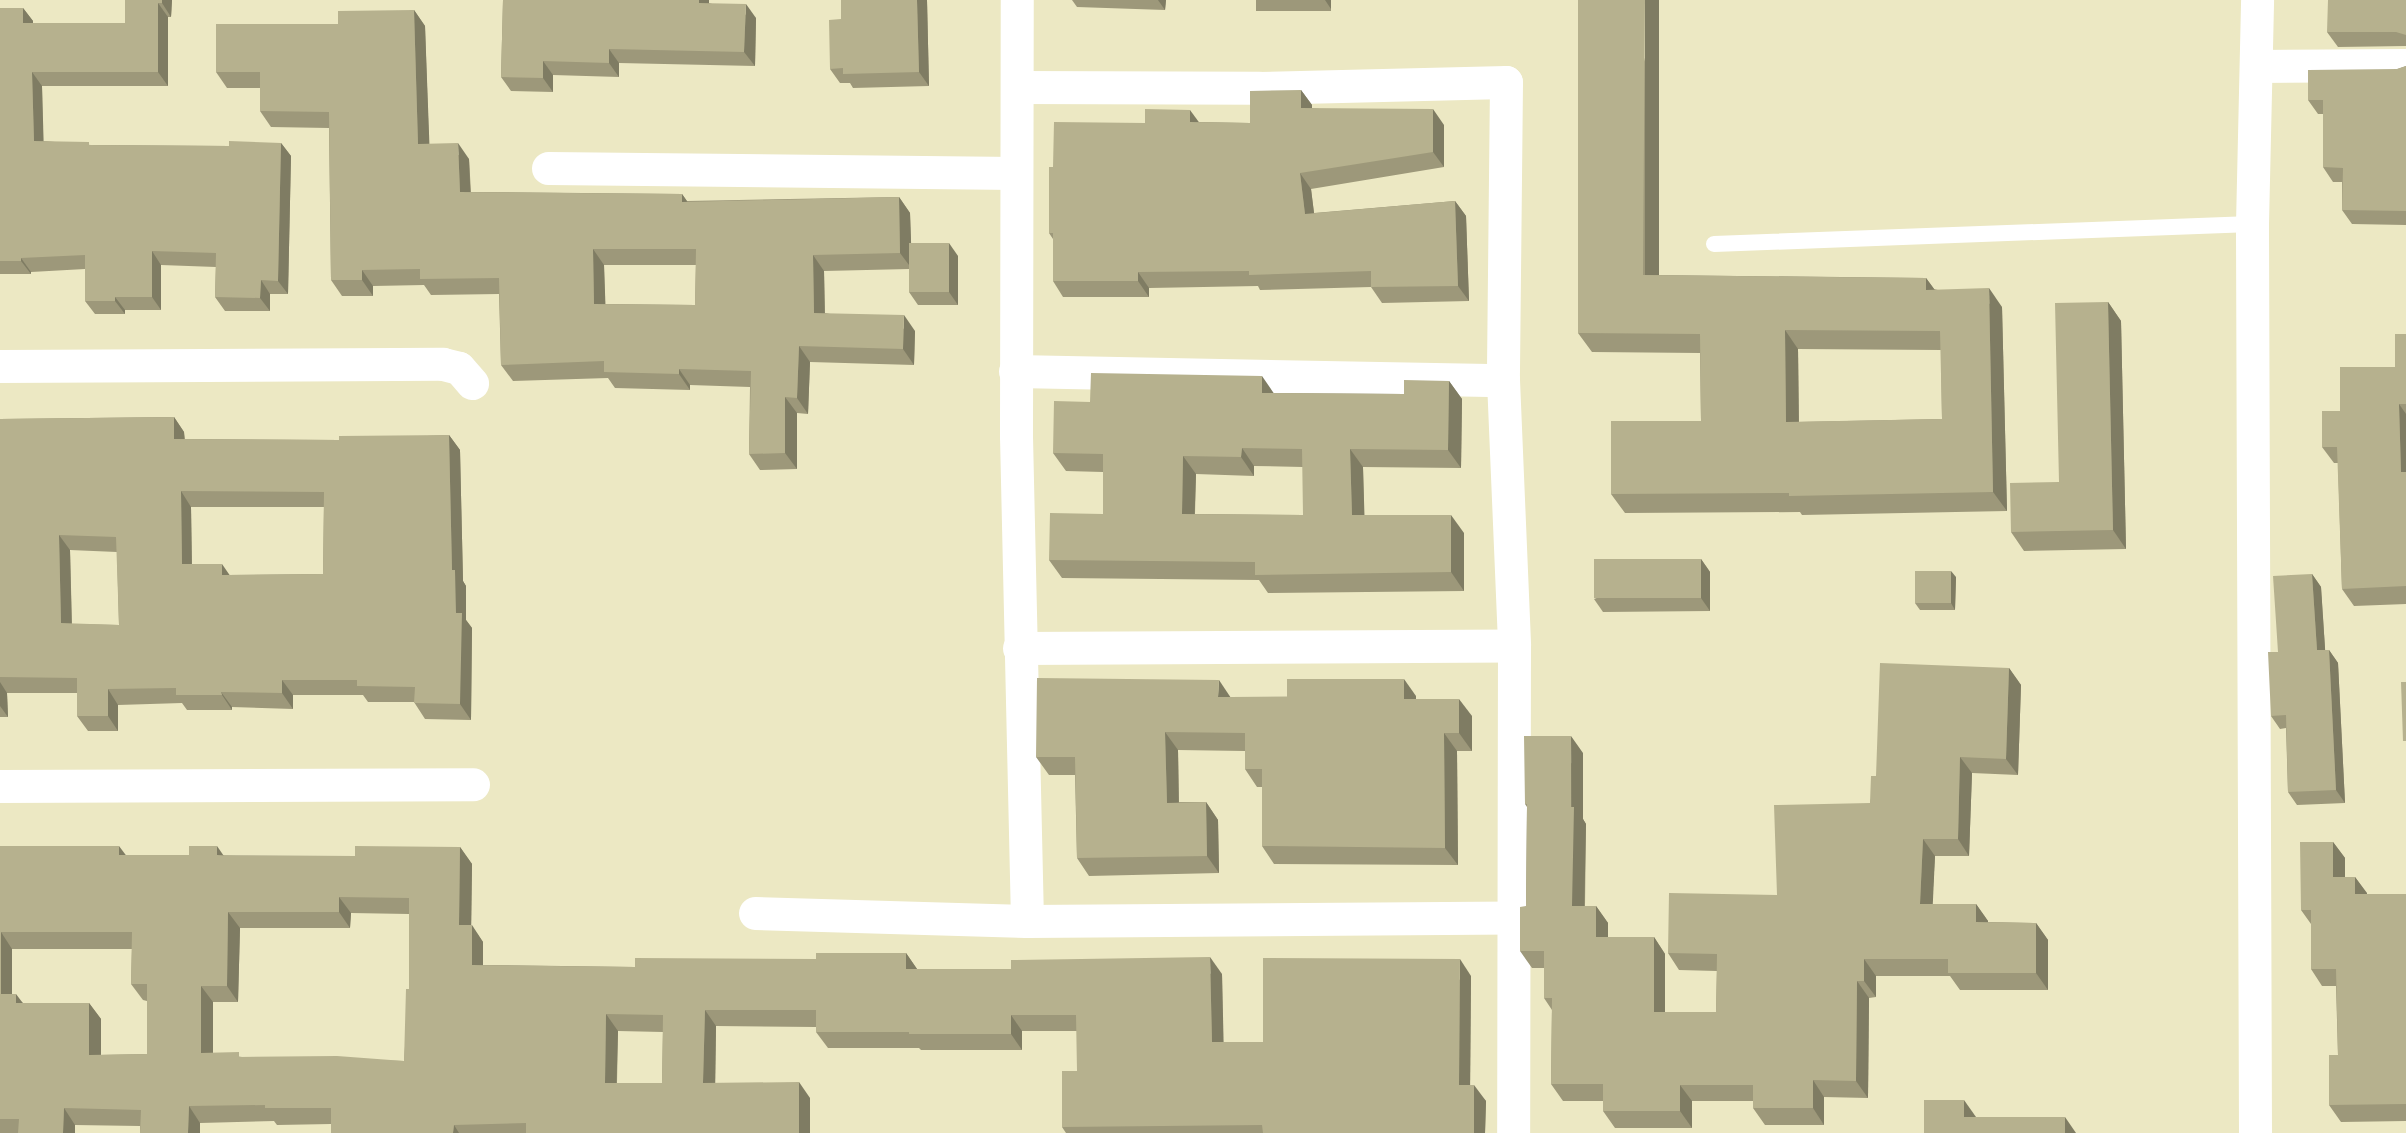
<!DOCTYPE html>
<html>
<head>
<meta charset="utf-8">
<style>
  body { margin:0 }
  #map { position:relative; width:2406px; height:1133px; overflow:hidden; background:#ece8c3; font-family:"Source Sans 3",sans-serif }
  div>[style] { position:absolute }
  .service>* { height:16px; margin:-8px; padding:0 8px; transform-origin:8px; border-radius:8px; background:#fff }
  .minor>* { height:33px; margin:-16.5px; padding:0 16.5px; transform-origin:16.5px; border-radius:16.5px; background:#fff }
  .tertiary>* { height:33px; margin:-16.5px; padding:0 16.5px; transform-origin:16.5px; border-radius:16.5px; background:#fff }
  .wall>* { inset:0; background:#9d987a; transform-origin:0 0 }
  .shaded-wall>* { inset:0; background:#7f7c63; transform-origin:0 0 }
  .building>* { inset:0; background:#b6b18e; transform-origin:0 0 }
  span { translate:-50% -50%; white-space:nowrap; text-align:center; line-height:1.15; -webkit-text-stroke:4.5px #fff; paint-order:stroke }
</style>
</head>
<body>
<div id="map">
  <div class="service">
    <div style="left:1714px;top:244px;width:538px;rotate:-2.13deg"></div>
  </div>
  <div class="minor">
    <div style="left:2257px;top:66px;width:149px;rotate:-0.4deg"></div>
    <div style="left:1018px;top:87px;width:241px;rotate:0.2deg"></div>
    <div style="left:1259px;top:88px;width:247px;rotate:-1.4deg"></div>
    <div style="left:1506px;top:82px;width:298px;rotate:90.6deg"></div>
    <div style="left:1503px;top:380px;width:265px;rotate:87.6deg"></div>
    <div style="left:1514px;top:645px;width:488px;rotate:90.1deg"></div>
    <div style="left:548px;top:168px;width:468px;rotate:0.6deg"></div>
    <div style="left:0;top:366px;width:443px;rotate:-0.3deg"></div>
    <div style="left:443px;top:364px;width:16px;rotate:14deg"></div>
    <div style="left:459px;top:368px;width:20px;rotate:49deg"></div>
    <div style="left:1015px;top:371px;width:488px;rotate:1.1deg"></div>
    <div style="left:1019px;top:648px;width:495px;rotate:-0.3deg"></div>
    <div style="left:0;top:786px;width:473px;rotate:-0.2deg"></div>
    <div style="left:755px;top:913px;width:272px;rotate:1.7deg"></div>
    <div style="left:1027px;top:921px;width:486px;rotate:-91.3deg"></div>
    <div style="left:1016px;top:435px;width:435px;rotate:-89.9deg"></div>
    <div style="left:1027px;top:921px;width:488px;rotate:-0.4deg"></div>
  </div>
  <div class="tertiary">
    <div style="left:2255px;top:1133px;width:909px;rotate:-90.19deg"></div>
    <div style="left:2252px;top:224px;width:224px;rotate:-88.7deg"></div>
  </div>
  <div class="wall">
    <div style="clip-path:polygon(125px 0,172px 0,171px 17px,168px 17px,168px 86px,42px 86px,43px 141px,91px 145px,229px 146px,281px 143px,291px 156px,288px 294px,270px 294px,270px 311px,225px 311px,215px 297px,216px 267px,161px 265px,161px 310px,125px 310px,125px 314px,95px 314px,85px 301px,85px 269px,31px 272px,31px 274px,0 274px,0 8px,23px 8px,33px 21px,33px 23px,125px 23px)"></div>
    <div style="clip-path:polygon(503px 0,709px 0,709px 3px,756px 18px,755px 66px,619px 63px,619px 77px,553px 75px,553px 92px,511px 91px,501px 77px)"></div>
    <div style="clip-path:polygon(841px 0,927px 0,929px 86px,853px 88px,850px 83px,840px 83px,830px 69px,841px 19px)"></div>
    <div style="clip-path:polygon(1072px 0,1166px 0,1165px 10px,1077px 7px)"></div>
    <div style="left:1256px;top:0;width:75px;height:11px"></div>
    <div style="clip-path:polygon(evenodd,1659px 0,1656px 275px,1926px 278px,1934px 289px,2002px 307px,2007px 511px,1802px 515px,1800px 512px,1625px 513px,1611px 494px,1701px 421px,1700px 353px,1592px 352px,1578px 333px,1659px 0,1798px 349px,1941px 350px,1942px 419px,1799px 422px,1798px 349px)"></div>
    <div style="clip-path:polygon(2406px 0,2406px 46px,2338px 47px,2327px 32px)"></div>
    <div style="clip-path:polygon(evenodd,414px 10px,425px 26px,429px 144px,469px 159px,471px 192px,682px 194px,687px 201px,899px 197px,910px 213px,911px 243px,958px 256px,958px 305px,918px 305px,909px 292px,909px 269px,824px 271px,825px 313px,915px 331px,914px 365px,810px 362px,808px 414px,797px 413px,797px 469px,760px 470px,749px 454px,750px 387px,690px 385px,690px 390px,615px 388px,608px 378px,513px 381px,501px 365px,499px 294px,431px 295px,424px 285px,373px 286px,373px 296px,342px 296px,331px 280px,329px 128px,271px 127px,260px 111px,260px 88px,227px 88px,216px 72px,338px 24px,414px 10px,604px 265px,696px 265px,695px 305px,605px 304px,604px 265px)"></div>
    <div style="clip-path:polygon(2406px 66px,2406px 225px,2352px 224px,2342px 210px,2342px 182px,2333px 182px,2323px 167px,2323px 114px,2318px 114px,2308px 100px)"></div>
    <div style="clip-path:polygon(1301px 90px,1312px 105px,1312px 108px,1444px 125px,1444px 167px,1311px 189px,1314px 213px,1455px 201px,1466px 216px,1469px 301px,1382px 303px,1371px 287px,1260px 290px,1258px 286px,1149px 288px,1149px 297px,1063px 297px,1053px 281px,1053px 239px,1049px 233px,1053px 167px,1145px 123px,1199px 122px,1250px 123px)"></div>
    <div style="clip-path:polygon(2108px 302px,2121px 321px,2126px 549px,2024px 551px,2011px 532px,2059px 482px)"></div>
    <div style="clip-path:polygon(2406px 334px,2406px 604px,2354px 606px,2342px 589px,2338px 463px,2334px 463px,2322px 447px,2340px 411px,2395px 367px)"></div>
    <div style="clip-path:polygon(evenodd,1449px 381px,1462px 399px,1461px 468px,1363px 467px,1364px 515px,1464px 533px,1464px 591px,1268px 593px,1259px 580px,1062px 578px,1049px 560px,1103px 514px,1103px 472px,1066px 471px,1053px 453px,1090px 402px,1274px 393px,1404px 394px,1449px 381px,1254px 466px,1303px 467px,1303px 515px,1195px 514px,1196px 474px,1254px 476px,1254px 466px)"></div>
    <div style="clip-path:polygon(evenodd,174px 417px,184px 432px,185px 439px,339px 440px,449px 435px,460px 450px,463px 581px,466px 586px,466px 620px,472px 628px,471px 720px,425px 719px,414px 702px,368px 702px,363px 695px,293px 695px,293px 709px,232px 707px,232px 710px,187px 710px,182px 703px,118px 705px,118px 731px,88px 731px,77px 716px,77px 693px,7px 693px,8px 717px,0 717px,0 419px,174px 417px,191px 507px,324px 507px,323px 574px,229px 575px,192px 564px,191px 507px,174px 417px,70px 550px,117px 552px,119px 625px,72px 624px,70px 550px)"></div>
    <div style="clip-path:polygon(1701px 559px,1710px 572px,1710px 611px,1603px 612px,1594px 599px)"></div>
    <div style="clip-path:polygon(2312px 574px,2321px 587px,2325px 650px,2329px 650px,2338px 663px,2345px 803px,2297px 805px,2288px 792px,2286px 728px,2280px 729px,2271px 716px,2278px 652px)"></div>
    <div style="clip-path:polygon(1956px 577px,1955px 610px,1920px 610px,1915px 603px)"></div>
    <div style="clip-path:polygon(2009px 668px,2021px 685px,2018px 775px,1972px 773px,1969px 856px,1935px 856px,1932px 904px,1976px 904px,1988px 921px,1988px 922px,2036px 923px,2048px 940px,2048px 990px,1960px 990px,1950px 976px,1876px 976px,1876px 997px,1869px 998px,1868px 1098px,1824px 1097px,1824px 1125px,1765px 1125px,1753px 1108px,1753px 1101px,1692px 1101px,1692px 1128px,1615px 1128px,1603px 1111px,1603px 1101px,1563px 1101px,1551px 1084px,1552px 1010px,1544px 998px,1544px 968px,1532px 968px,1520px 951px,1526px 906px,1527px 807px,1525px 804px,1583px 753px,1583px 819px,1586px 824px,1585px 906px,1596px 906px,1608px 923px,1608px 937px,1654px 937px,1665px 954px,1665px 1012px,1716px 1012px,1717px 971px,1679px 970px,1668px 953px,1777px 895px,1870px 803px,1876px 776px)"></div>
    <div style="clip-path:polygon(1416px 696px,1416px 699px,1472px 716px,1472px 751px,1457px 751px,1458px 865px,1274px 864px,1262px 846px,1262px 787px,1257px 787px,1245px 769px,1245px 751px,1178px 750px,1179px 802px,1206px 802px,1218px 820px,1219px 873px,1089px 876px,1077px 858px,1075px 775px,1049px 775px,1036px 757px,1231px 697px)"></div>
    <div style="clip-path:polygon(2333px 842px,2345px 858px,2345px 877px,2355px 877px,2367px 894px,2406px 894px,2406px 1121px,2341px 1122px,2329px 1105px,2338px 1055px,2336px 986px,2322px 986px,2311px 969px,2311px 924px,2301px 910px)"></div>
    <div style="clip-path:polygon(evenodd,0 846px,126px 855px,355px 856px,460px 847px,472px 864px,471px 925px,483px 942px,483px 965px,635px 967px,816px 959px,906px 953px,917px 969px,1222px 974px,1223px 1042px,1263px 1042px,1471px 976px,1470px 1085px,1486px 1101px,1485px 1133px,1066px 1133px,1062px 1127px,1077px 1071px,1077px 1031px,1022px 1031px,1022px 1050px,921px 1050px,919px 1048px,828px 1048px,816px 1032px,816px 1027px,716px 1026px,715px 1083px,810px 1098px,810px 1133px,331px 1133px,331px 1124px,277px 1125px,274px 1121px,200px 1123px,200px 1133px,140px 1133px,140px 1126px,75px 1125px,75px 1133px,0 1133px,0 846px,351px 913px,409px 914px,409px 989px,404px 1061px,242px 1057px,213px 1053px,213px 1002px,238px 1002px,240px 928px,350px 928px,351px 913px,0 846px,12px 949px,132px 949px,131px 984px,143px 1000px,147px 1001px,147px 1054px,101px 1055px,101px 1019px,89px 1003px,23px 1003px,12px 994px,12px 949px,0 846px,618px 1031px,663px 1032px,662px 1083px,617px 1083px,618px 1031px)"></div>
  </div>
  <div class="shaded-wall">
    <div style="clip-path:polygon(162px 0,172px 0,171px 17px,162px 3px)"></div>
    <div style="clip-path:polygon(699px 0,709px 0,709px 18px,699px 3px)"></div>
    <div style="clip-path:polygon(917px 0,927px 0,929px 86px,919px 72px)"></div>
    <div style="clip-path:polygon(1158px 0,1166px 0,1165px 10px)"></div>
    <div style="clip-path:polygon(1325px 0,1331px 0,1331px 9px)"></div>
    <div style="left:1645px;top:0;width:14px;height:275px"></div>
    <div style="clip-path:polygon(158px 3px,168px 17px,168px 86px,158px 72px)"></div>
    <div style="clip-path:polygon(746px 4px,756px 18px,755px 66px,744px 52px)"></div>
    <div style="clip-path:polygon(23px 8px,33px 21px,33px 37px,23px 23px)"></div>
    <div style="clip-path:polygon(414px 10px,425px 26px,430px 160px,418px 144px)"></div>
    <div style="clip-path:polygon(609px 49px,619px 63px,619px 77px,609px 63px)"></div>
    <div style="clip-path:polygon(543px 61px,553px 75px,553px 92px,543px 78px)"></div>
    <div style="clip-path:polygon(32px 72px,42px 86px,44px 155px,34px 141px)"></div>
    <div style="clip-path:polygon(1301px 90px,1312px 105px,1312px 123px,1301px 108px)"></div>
    <div style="clip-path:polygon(1433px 109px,1444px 125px,1444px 167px,1433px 152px)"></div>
    <div style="clip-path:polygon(1190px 110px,1201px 125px,1190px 122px)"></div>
    <div style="clip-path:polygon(281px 143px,291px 156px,288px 294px,278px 281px)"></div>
    <div style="clip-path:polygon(458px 143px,469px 159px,471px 208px,460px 192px)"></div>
    <div style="clip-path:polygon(1300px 173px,1311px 189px,1316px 229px,1305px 214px)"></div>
    <div style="clip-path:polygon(682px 194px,693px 210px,682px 202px)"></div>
    <div style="clip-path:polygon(899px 197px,910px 213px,912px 269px,900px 253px)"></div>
    <div style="clip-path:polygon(1455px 201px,1466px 216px,1469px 301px,1458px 286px)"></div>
    <div style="clip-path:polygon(949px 243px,958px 256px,958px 305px,949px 292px)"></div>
    <div style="clip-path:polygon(593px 249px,604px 265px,606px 320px,594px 304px)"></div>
    <div style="clip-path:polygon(152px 251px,161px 265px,161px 310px,152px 297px)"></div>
    <div style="clip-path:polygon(813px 255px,824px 271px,825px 329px,814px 313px)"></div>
    <div style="clip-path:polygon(21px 258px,31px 272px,31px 274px,21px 261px)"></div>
    <div style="clip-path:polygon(362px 270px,373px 286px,373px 296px,362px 280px)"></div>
    <div style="clip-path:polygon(1138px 272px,1149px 288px,1149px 297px,1138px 281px)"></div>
    <div style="clip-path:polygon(1926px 278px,1940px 297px,1926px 290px)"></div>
    <div style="clip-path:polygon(261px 280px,270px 294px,270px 311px,260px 298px)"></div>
    <div style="clip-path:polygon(1989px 288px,2002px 307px,2007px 511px,1993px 492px)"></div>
    <div style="clip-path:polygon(115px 297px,125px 310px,125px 314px,115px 301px)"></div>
    <div style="clip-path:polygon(2108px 302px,2121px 321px,2126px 549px,2113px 530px)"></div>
    <div style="clip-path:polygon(904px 315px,915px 331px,914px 365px,903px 349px)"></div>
    <div style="clip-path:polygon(1785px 330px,1798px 349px,1799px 442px,1786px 422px)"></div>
    <div style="clip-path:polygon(799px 346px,810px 362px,808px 414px,797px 398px)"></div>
    <div style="clip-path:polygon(679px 369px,690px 385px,690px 390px,679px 374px)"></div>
    <div style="clip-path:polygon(1262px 376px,1275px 395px,1262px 393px)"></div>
    <div style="clip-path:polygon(1449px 381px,1462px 399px,1461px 468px,1448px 450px)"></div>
    <div style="clip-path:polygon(785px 397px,797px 413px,797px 469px,785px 453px)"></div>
    <div style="clip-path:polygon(2399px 404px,2406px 414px,2406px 480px,2401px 472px)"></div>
    <div style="clip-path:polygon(174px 417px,184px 432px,185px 454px,174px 439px)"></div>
    <div style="clip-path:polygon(449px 435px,460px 450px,463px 581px,466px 586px,466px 620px,472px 628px,471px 720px,460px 704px,452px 570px)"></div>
    <div style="clip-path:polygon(1242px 448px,1254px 466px,1254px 476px,1241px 457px)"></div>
    <div style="clip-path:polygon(1350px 449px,1363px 467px,1365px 533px,1352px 515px)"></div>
    <div style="clip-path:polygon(1183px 456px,1196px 474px,1194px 532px,1182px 514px)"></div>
    <div style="clip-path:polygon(181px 491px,191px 507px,192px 580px,182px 564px)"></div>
    <div style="clip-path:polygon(1451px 515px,1464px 533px,1464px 591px,1451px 572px)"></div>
    <div style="clip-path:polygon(59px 535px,70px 550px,72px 639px,61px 623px)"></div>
    <div style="clip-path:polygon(1701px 559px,1710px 572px,1710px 611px,1701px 598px)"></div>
    <div style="clip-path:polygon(222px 564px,233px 580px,222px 575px)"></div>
    <div style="clip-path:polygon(1951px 571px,1956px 577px,1955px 610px,1951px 603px)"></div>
    <div style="clip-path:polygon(2312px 574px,2321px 587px,2326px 663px,2317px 650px)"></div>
    <div style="clip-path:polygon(2329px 650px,2338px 663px,2345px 803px,2336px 790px)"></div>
    <div style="clip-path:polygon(2009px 668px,2021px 685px,2018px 775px,2006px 759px)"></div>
    <div style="clip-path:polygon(1404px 679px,1416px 696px,1416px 716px,1404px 699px)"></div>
    <div style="clip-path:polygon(282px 680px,293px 695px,293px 709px,282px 693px)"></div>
    <div style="clip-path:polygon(1219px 680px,1231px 698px,1218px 697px)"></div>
    <div style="clip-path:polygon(0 682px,7px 693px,8px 717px,0 706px)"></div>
    <div style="clip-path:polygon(108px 689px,118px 705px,118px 731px,108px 716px)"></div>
    <div style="clip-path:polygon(221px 692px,232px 707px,232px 710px,222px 695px)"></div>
    <div style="clip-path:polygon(1459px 699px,1472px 716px,1472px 751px,1459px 733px)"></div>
    <div style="clip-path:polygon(1165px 732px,1178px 750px,1179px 820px,1167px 803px)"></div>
    <div style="clip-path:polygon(1444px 733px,1457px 751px,1458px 865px,1445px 848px)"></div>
    <div style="clip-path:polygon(1571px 736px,1583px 753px,1583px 819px,1586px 824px,1584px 923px,1572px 906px)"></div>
    <div style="clip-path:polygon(1960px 757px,1972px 773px,1969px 856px,1958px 839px)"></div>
    <div style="clip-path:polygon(1206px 802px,1218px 820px,1219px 873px,1207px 856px)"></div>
    <div style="clip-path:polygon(1923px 839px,1935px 856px,1932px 921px,1920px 904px)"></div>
    <div style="clip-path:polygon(2333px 842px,2345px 858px,2345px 893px,2333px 877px)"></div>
    <div style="clip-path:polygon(119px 846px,131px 862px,119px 855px)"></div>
    <div style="clip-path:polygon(217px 846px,228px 862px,217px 855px)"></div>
    <div style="clip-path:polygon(460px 847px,472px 864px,471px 942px,459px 925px)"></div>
    <div style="clip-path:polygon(2355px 877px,2367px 893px,2367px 911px,2355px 894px)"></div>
    <div style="clip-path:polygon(339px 897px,351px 913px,350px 928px,339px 912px)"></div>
    <div style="clip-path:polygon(1976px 904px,1988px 921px,1988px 939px,1976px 922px)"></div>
    <div style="clip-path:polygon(1596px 906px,1608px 923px,1608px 954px,1596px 937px)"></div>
    <div style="clip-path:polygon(228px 912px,240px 928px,238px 1002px,227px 986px)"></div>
    <div style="clip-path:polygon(2036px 923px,2048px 940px,2048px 990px,2036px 973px)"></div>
    <div style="clip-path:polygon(472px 925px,483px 942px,483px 982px,472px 965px)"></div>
    <div style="clip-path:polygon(1px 932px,12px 949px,12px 1010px,1px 994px)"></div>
    <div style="clip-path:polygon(1654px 937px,1665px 954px,1665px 1029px,1654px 1012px)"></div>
    <div style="clip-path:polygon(906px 953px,917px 969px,906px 969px)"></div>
    <div style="clip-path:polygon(1210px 957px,1222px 974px,1224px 1059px,1212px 1042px)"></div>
    <div style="clip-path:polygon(1460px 959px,1471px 976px,1470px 1101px,1459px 1085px)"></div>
    <div style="clip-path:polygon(1864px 959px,1876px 976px,1876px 997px,1864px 981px)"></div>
    <div style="clip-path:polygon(1857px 981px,1869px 998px,1868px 1098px,1856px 1081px)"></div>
    <div style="clip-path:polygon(201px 986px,213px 1002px,213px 1069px,201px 1053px)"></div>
    <div style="clip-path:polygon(16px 994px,28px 1010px,16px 1003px)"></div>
    <div style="clip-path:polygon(89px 1003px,101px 1019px,101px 1071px,89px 1055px)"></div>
    <div style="clip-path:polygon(705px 1010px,716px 1026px,715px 1099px,703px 1083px)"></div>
    <div style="clip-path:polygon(606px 1014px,618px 1031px,616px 1100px,605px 1083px)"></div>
    <div style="clip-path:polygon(1011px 1015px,1022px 1031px,1022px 1050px,1011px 1034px)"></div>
    <div style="clip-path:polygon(1813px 1080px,1824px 1097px,1824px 1125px,1813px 1108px)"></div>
    <div style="clip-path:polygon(799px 1082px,810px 1098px,810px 1133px,799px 1133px)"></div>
    <div style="clip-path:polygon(1474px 1085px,1486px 1101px,1485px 1133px,1474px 1133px)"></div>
    <div style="clip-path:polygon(1680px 1085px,1692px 1101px,1692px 1128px,1680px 1111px)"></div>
    <div style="clip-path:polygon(1964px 1100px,1976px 1117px,1976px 1133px,1964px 1117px)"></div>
    <div style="clip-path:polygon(189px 1106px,200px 1123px,200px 1133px,188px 1133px)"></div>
    <div style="clip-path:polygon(64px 1108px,75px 1125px,75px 1133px,63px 1133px)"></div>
    <div style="clip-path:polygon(2065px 1117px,2076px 1133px,2065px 1133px)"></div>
    <div style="clip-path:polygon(454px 1125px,459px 1133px,453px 1133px)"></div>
  </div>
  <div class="building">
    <div style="clip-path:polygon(125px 0,162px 0,162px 3px,158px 3px,158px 72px,32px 72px,34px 141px,89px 142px,89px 145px,229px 146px,229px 141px,281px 143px,278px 281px,261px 280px,260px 298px,215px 297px,216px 253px,152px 251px,152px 297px,115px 297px,115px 301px,85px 301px,85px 255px,21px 258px,21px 261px,0 261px,0 8px,23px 8px,23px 23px,125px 23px)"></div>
    <div style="clip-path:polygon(503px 0,699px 0,699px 3px,746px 4px,744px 52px,609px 49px,609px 63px,543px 61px,543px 78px,501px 77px)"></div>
    <div style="clip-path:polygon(841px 0,917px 0,919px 72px,843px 74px,843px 68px,830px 69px,829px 20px,841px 19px)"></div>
    <div style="clip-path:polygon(evenodd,1578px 0,1645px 0,1643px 275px,1926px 278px,1926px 290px,1989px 288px,1993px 492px,1789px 496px,1789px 493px,1611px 494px,1611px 421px,1701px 421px,1700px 334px,1578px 333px,1578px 0,1785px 330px,1940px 331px,1942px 419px,1786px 422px,1785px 330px)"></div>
    <div style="clip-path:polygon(2328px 0,2406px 0,2406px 35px,2396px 32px,2327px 32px)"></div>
    <div style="clip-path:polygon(evenodd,414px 10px,418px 144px,458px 143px,460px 192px,682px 194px,682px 202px,899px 197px,900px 253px,813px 255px,814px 313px,904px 315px,903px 349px,799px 346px,797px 398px,785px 397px,785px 453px,749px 454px,751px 371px,679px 369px,679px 374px,604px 372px,604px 361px,501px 365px,499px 278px,420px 279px,420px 269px,362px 270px,362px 280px,331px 280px,329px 112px,260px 111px,260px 72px,216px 72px,216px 24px,338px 24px,338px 11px,414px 10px,593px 249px,696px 249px,695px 305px,594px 304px,593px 249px)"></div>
    <div style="clip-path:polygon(2406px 66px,2406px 211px,2342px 210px,2343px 168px,2323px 167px,2323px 100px,2308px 100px,2308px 70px,2397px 69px)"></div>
    <div style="clip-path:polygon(1301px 90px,1301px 108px,1433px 109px,1433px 152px,1300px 173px,1305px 214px,1455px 201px,1458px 286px,1371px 287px,1371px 271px,1249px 275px,1249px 271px,1138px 272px,1138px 281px,1053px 281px,1053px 233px,1049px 233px,1049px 167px,1053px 167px,1054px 122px,1145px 123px,1145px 109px,1190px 110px,1190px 122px,1250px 123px,1250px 91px)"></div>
    <div style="left:909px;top:243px;width:40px;height:49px"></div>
    <div style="clip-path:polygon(2108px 302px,2113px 530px,2011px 532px,2010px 483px,2059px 482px,2055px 303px)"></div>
    <div style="clip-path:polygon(2395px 334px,2406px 334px,2406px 404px,2399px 404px,2401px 472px,2406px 472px,2406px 586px,2342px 589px,2337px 447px,2322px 447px,2322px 411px,2340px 411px,2340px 367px,2395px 367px)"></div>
    <div style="clip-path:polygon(evenodd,1091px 373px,1262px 376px,1262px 393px,1404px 394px,1404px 380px,1449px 381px,1448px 450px,1350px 449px,1352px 515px,1451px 515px,1451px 572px,1255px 575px,1255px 562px,1049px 560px,1050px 513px,1103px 514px,1103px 454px,1053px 453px,1054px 401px,1090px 402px,1091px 373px,1242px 448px,1302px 449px,1303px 515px,1182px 514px,1183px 456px,1241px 457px,1242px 448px)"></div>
    <div style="clip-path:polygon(evenodd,174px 417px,174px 439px,339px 440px,339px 436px,449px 435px,452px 570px,455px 570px,456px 613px,462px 613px,460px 704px,414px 703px,415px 687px,357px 686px,357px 680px,282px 680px,282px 693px,221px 692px,222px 695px,176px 695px,176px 688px,108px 689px,108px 716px,77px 716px,77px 678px,0 677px,0 419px,174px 417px,181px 491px,324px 492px,323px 574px,222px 575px,222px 564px,182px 564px,181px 491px,174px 417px,59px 535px,116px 537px,119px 625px,61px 623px,59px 535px)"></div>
    <div style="left:1701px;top:559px;width:39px;height:107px;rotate:90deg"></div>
    <div style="left:1951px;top:571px;width:32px;height:36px;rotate:90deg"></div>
    <div style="clip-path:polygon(2312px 574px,2317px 650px,2329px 650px,2336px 790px,2288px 792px,2286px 715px,2271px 716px,2268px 652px,2278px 652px,2273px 576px)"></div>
    <div style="clip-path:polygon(1880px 663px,2009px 668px,2006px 759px,1960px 757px,1958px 839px,1923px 839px,1920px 904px,1976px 904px,1976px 922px,2036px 923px,2036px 973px,1948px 973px,1948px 959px,1864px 959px,1864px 981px,1857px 981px,1856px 1081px,1813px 1080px,1813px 1108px,1753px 1108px,1753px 1085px,1680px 1085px,1680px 1111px,1603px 1111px,1603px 1084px,1551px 1084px,1552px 998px,1544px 998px,1544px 951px,1520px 951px,1520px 907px,1526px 906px,1527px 804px,1525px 804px,1524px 736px,1571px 736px,1571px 807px,1574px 807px,1572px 906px,1596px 906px,1596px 937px,1654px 937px,1654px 1012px,1716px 1012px,1717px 954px,1668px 953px,1669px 893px,1777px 895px,1774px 805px,1870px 803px,1871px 776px,1876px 776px)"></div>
    <div style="clip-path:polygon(1037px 678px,1219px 680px,1218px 697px,1287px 697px,1287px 679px,1404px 679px,1404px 699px,1459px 699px,1459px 733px,1444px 733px,1445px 848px,1262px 846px,1262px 769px,1245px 769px,1245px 733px,1165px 732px,1167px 803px,1206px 802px,1207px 856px,1077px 858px,1075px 757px,1036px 757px)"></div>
    <div style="clip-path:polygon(2401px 682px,2406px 682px,2406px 741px,2403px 741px)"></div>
    <div style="clip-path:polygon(2300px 842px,2333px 842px,2333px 877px,2355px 877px,2355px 894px,2406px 894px,2406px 1104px,2329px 1105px,2329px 1055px,2338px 1055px,2336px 969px,2311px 969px,2311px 910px,2301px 910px)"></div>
    <div style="clip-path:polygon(evenodd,0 846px,119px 846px,119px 855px,189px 855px,189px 846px,217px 846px,217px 855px,236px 856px,355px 856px,355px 846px,460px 847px,459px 925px,472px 925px,472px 965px,635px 967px,635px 958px,816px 959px,816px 953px,906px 953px,906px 969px,1011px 969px,1011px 960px,1210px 957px,1212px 1042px,1263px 1042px,1263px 958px,1460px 959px,1459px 1085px,1474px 1085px,1474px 1133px,1263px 1133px,1262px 1125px,1062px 1127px,1062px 1071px,1077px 1071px,1076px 1015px,1011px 1015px,1011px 1034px,909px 1034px,909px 1032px,816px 1032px,816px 1010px,705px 1010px,703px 1083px,799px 1082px,799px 1133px,526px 1133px,526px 1123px,454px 1125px,453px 1133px,331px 1133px,331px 1108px,265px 1108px,265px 1105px,189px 1106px,188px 1133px,140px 1133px,141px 1110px,64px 1108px,63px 1133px,18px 1133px,19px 1119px,0 1119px,0 846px,339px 897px,409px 898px,409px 989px,406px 989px,404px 1061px,337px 1056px,239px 1057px,239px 1052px,201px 1053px,201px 986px,227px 986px,228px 912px,339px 912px,339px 897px,0 846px,1px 932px,132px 932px,131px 984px,147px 984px,147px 1054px,89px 1055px,89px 1003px,16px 1003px,16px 994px,1px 994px,1px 932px,0 846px,606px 1014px,663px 1015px,662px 1083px,605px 1083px,606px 1014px)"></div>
    <div style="clip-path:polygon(1924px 1100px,1964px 1100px,1964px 1117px,2065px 1117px,2065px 1133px,1924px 1133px)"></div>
  </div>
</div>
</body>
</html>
